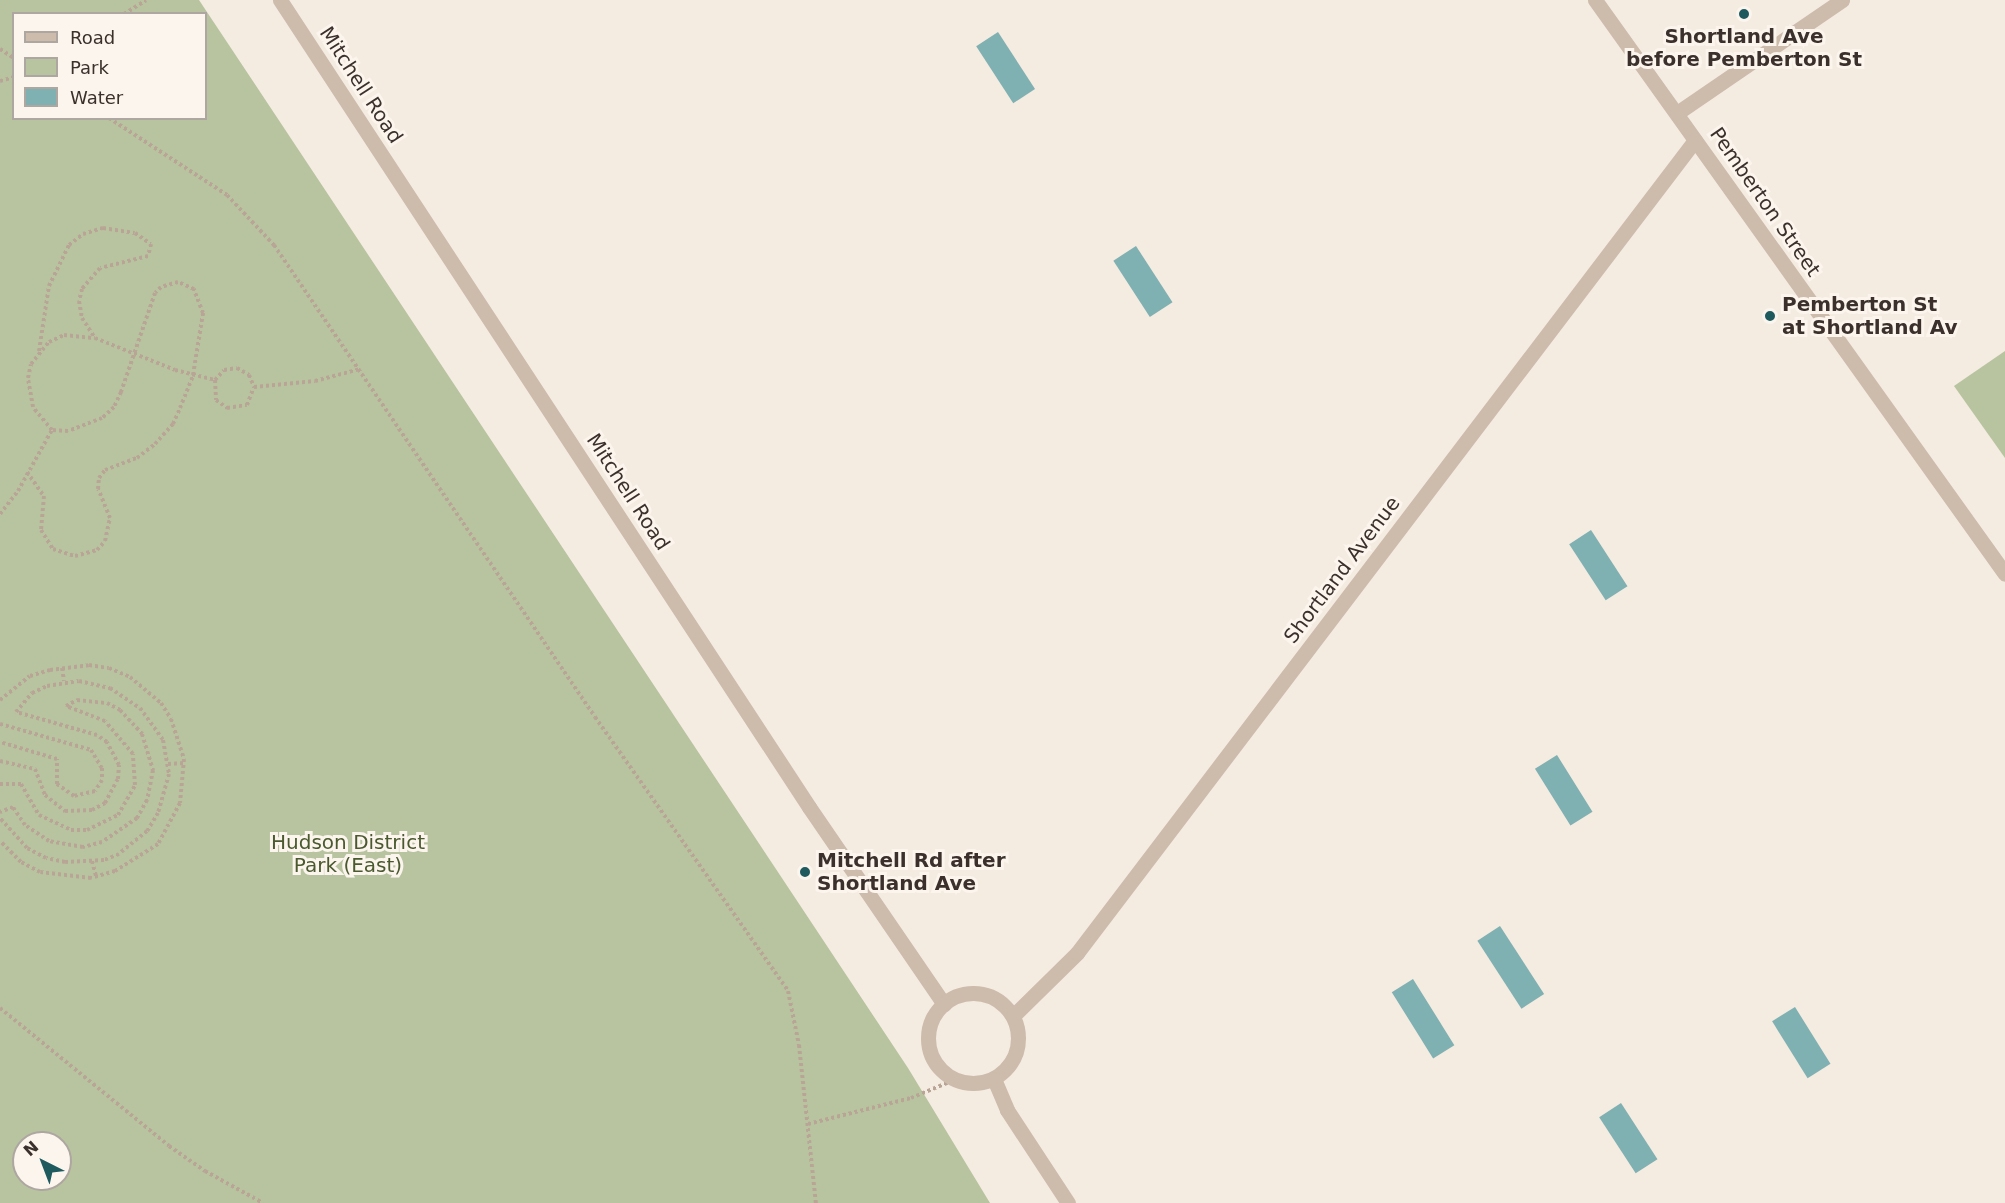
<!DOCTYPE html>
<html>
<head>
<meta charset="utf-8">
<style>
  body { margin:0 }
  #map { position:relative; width:2005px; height:1203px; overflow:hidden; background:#f4ebe1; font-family:"DejaVu Sans",sans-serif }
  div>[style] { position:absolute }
  .green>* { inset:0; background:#b8c4a0 }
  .water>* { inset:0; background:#7fb0b2; transform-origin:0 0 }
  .path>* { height:4px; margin-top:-2px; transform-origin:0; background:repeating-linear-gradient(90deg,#b9a596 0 3px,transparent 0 6px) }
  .minor>* { height:15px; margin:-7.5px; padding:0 7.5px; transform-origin:7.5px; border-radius:7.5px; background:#cdbbac }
  .minor>.ring { margin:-7.5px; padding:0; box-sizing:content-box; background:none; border:15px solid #cdbbac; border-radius:50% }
  .dots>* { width:16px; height:16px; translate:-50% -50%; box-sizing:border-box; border:3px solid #fbf5ee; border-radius:50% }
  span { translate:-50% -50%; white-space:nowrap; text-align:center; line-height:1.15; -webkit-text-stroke:6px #fbf5ee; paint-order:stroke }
  .poi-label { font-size:20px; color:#3b302b; font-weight:700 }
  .left { translate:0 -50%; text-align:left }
  .street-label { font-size:20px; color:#3b302b }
  .park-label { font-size:20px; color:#4a5a2e }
  .legend { position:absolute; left:12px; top:12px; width:195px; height:108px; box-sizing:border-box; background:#fbf5ee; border:2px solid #aea6a0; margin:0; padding:8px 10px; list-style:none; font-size:18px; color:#3b302b }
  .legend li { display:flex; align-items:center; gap:12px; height:30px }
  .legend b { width:30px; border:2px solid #aea6a0 }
  .north { position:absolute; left:12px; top:1131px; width:60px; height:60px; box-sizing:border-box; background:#fbf5ee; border:2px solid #aea6a0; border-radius:50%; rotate:318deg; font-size:16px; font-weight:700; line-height:24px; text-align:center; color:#3b302b }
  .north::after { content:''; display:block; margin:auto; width:21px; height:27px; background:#1f5a5e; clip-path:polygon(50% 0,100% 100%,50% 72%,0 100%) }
</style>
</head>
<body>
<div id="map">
  <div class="green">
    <div style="clip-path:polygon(evenodd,0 0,199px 0,908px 1068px,990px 1203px,0 1203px,0 0,14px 14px,206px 14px,206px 118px,14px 118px,14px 14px,0 0,24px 1143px,60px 1143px,60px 1179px,24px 1179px,24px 1143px)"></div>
    <div style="clip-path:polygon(2005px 351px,2005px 458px,1954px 386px)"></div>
  </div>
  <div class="water">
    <div style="left:998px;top:32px;width:68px;height:26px;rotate:57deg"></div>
    <div style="left:1136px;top:246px;width:67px;height:27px;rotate:57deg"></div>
    <div style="left:1591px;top:530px;width:67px;height:26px;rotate:57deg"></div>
    <div style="left:1557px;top:755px;width:67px;height:26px;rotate:58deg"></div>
    <div style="left:1500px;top:926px;width:81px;height:27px;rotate:57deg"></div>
    <div style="left:1413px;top:979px;width:78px;height:25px;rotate:58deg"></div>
    <div style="left:1795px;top:1007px;width:67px;height:27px;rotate:58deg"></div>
    <div style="left:1621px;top:1103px;width:67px;height:26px;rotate:57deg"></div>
  </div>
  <div class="path">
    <div style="left:124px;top:14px;width:26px;rotate:-32deg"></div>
    <div style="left:0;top:49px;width:17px;rotate:33deg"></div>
    <div style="left:0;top:81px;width:15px;rotate:-16deg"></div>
    <div style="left:109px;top:118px;width:141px;rotate:33.1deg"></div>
    <div style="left:227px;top:195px;width:69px;rotate:46.8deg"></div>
    <div style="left:274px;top:245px;width:571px;rotate:55.78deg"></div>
    <div style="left:595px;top:717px;width:335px;rotate:54.8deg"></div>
    <div style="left:788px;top:991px;width:55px;rotate:78.5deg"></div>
    <div style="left:799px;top:1045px;width:159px;rotate:83.9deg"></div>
    <div style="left:39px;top:351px;width:66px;rotate:-81.3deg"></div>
    <div style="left:49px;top:286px;width:46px;rotate:-64deg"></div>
    <div style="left:69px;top:245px;width:18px;rotate:-38deg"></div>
    <div style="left:83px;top:234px;width:21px;rotate:-17deg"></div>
    <div style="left:103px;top:228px;width:32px;rotate:9deg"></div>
    <div style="left:135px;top:233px;width:19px;rotate:35deg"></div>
    <div style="left:151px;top:244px;width:12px;rotate:104deg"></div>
    <div style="left:148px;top:256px;width:49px;rotate:166deg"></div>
    <div style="left:100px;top:268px;width:28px;rotate:131deg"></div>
    <div style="left:82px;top:289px;width:12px;rotate:104deg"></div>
    <div style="left:79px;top:301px;width:17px;rotate:80deg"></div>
    <div style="left:82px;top:318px;width:24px;rotate:57deg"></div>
    <div style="left:215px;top:380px;width:20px;rotate:87deg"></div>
    <div style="left:216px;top:400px;width:14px;rotate:36deg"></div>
    <div style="left:227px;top:408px;width:20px;rotate:-9deg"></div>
    <div style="left:247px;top:405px;width:19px;rotate:-69deg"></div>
    <div style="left:27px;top:472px;width:29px;rotate:55deg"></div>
    <div style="left:44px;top:496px;width:34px;rotate:95deg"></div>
    <div style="left:41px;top:530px;width:22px;rotate:58deg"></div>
    <div style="left:53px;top:549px;width:23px;rotate:18deg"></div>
    <div style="left:75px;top:556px;width:23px;rotate:-15deg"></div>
    <div style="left:97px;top:550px;width:12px;rotate:-48deg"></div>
    <div style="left:105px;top:541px;width:24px;rotate:-78deg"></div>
    <div style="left:110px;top:518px;width:31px;rotate:-112deg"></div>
    <div style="left:98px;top:489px;width:11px;rotate:-85deg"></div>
    <div style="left:99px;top:478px;width:10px;rotate:-53deg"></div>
    <div style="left:105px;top:470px;width:34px;rotate:-21deg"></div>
    <div style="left:137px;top:458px;width:23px;rotate:-38deg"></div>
    <div style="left:155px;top:444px;width:27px;rotate:-48deg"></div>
    <div style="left:173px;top:424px;width:17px;rotate:-66deg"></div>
    <div style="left:180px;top:408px;width:35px;rotate:-68deg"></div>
    <div style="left:193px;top:375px;width:63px;rotate:-80.8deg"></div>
    <div style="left:203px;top:313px;width:26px;rotate:-111deg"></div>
    <div style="left:194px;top:289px;width:17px;rotate:-156deg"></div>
    <div style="left:178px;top:282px;width:18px;rotate:164deg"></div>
    <div style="left:161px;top:287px;width:8px;rotate:135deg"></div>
    <div style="left:155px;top:293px;width:105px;rotate:109deg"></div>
    <div style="left:121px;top:392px;width:17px;rotate:115deg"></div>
    <div style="left:114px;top:407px;width:16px;rotate:137deg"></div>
    <div style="left:102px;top:418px;width:36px;rotate:159deg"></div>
    <div style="left:68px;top:431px;width:16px;rotate:-176deg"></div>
    <div style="left:0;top:514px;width:29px;rotate:-52deg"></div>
    <div style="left:18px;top:491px;width:70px;rotate:-60.9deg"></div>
    <div style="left:52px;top:430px;width:30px;rotate:-130deg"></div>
    <div style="left:33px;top:407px;width:29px;rotate:-100deg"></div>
    <div style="left:28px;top:378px;width:14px;rotate:-78deg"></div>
    <div style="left:31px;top:364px;width:28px;rotate:-51deg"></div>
    <div style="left:49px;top:342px;width:17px;rotate:-25deg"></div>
    <div style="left:64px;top:335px;width:31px;rotate:6deg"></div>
    <div style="left:95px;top:338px;width:86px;rotate:21.8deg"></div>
    <div style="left:175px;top:370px;width:41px;rotate:14deg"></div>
    <div style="left:215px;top:380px;width:13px;rotate:-48deg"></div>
    <div style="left:224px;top:370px;width:13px;rotate:-9deg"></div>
    <div style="left:237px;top:368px;width:14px;rotate:30deg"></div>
    <div style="left:249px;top:375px;width:13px;rotate:67deg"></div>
    <div style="left:254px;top:387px;width:61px;rotate:-5.6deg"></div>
    <div style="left:315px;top:381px;width:47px;rotate:-14.9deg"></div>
    <div style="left:62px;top:668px;width:13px;rotate:81deg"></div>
    <div style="left:0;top:700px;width:38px;rotate:-39deg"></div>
    <div style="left:30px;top:676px;width:21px;rotate:-17deg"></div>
    <div style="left:50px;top:670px;width:39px;rotate:-7deg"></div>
    <div style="left:89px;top:665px;width:20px;rotate:9deg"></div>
    <div style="left:109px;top:668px;width:23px;rotate:23deg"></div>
    <div style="left:130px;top:677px;width:40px;rotate:40deg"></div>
    <div style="left:161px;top:703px;width:19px;rotate:58deg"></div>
    <div style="left:171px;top:719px;width:42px;rotate:72deg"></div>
    <div style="left:184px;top:759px;width:44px;rotate:95.2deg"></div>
    <div style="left:180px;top:803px;width:47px;rotate:118.2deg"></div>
    <div style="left:158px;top:844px;width:51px;rotate:147.9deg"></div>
    <div style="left:115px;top:871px;width:25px;rotate:164deg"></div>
    <div style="left:91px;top:878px;width:51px;rotate:-173.3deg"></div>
    <div style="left:40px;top:872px;width:21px;rotate:-152deg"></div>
    <div style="left:21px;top:862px;width:30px;rotate:-135deg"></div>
    <div style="left:0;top:724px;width:95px;rotate:15.9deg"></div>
    <div style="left:91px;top:750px;width:21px;rotate:59deg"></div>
    <div style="left:102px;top:768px;width:12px;rotate:90deg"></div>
    <div style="left:102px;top:780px;width:13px;rotate:122deg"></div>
    <div style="left:95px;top:791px;width:22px;rotate:167deg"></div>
    <div style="left:74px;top:796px;width:21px;rotate:-145deg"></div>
    <div style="left:57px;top:784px;width:25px;rotate:-90deg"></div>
    <div style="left:57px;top:759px;width:59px;rotate:-163.4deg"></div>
    <div style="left:0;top:761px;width:36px;rotate:13deg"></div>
    <div style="left:35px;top:769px;width:28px;rotate:69deg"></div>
    <div style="left:45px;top:795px;width:26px;rotate:39deg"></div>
    <div style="left:65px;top:811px;width:27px;rotate:-2deg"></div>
    <div style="left:92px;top:810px;width:15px;rotate:-28deg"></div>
    <div style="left:105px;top:803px;width:27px;rotate:-62deg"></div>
    <div style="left:118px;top:779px;width:14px;rotate:-86deg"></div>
    <div style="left:119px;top:765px;width:26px;rotate:-118deg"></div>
    <div style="left:107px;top:742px;width:12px;rotate:-145deg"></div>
    <div style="left:97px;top:735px;width:84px;rotate:-164.1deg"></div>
    <div style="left:16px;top:712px;width:25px;rotate:-50deg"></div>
    <div style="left:32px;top:693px;width:17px;rotate:-25deg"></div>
    <div style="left:47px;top:686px;width:32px;rotate:-9deg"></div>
    <div style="left:79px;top:681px;width:32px;rotate:13deg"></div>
    <div style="left:110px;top:688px;width:36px;rotate:34deg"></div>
    <div style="left:140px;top:708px;width:39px;rotate:54deg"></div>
    <div style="left:163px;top:740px;width:35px;rotate:80deg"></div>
    <div style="left:169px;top:774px;width:41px;rotate:105.8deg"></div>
    <div style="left:158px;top:813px;width:21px;rotate:121deg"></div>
    <div style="left:147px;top:831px;width:36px;rotate:141deg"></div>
    <div style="left:119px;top:854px;width:16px;rotate:158deg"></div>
    <div style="left:104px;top:860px;width:39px;rotate:177deg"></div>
    <div style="left:65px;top:862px;width:19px;rotate:-168deg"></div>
    <div style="left:46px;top:858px;width:21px;rotate:-152deg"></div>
    <div style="left:27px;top:848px;width:40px;rotate:-132deg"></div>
    <div style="left:168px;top:764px;width:16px;rotate:-4deg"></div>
    <div style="left:0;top:784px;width:21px"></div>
    <div style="left:21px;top:784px;width:36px;rotate:60deg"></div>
    <div style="left:39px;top:815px;width:35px;rotate:25deg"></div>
    <div style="left:71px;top:830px;width:16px"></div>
    <div style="left:87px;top:830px;width:34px;rotate:-26deg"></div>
    <div style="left:118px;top:815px;width:34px;rotate:-60deg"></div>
    <div style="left:135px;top:785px;width:31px;rotate:-94deg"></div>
    <div style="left:133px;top:754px;width:43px;rotate:-130.3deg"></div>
    <div style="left:105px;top:721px;width:42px;rotate:-159deg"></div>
    <div style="left:66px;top:706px;width:13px;rotate:-29deg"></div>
    <div style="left:77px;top:700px;width:30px;rotate:6deg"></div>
    <div style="left:107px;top:703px;width:15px;rotate:28deg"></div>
    <div style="left:120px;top:710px;width:33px;rotate:47deg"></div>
    <div style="left:142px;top:734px;width:38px;rotate:73deg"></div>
    <div style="left:153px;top:770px;width:31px;rotate:101deg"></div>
    <div style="left:147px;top:800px;width:21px;rotate:119deg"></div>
    <div style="left:137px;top:818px;width:42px;rotate:145.6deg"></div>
    <div style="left:102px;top:842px;width:20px;rotate:165deg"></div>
    <div style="left:83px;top:847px;width:35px;rotate:-170deg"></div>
    <div style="left:49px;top:841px;width:29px;rotate:-146deg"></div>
    <div style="left:25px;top:825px;width:22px;rotate:-124deg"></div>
    <div style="left:13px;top:807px;width:14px;rotate:159deg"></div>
    <div style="left:92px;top:861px;width:16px;rotate:75deg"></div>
    <div style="left:0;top:1008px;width:218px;rotate:39.2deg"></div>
    <div style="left:169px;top:1146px;width:44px;rotate:34.8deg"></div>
    <div style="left:205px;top:1171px;width:66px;rotate:28.9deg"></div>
    <div style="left:808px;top:1124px;width:106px;rotate:-14.2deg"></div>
    <div style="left:911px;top:1098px;width:47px;rotate:-22.7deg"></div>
  </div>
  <div class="minor">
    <div style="left:280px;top:0;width:965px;rotate:56.75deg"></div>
    <div style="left:809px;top:807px;width:239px;rotate:55.6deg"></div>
    <div style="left:1595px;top:0;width:705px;rotate:54.46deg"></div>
    <div style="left:1677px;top:113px;width:200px;rotate:-34.4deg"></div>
    <div class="ring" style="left:928px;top:993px;width:75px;height:75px"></div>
    <div style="left:1013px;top:1016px;width:90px;rotate:-44.5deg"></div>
    <div style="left:1077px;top:953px;width:1021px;rotate:-52.76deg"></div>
    <div style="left:994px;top:1079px;width:34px;rotate:67deg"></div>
    <div style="left:1007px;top:1110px;width:111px;rotate:56.7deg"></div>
  </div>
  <div class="dots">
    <div style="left:1744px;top:14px;background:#1f5a5e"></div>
    <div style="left:1770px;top:316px;background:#1f5a5e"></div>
    <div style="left:805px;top:872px;background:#1f5a5e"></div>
  </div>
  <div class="poi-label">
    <span style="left:1744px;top:48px">Shortland Ave<br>before Pemberton St</span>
    <span class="left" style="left:1782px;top:316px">Pemberton St<br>at Shortland Av</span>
    <span class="left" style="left:817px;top:872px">Mitchell Rd after<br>Shortland Ave</span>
  </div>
  <div class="street-label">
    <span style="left:361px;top:85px;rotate:57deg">Mitchell Road</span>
    <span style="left:1765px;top:202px;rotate:55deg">Pemberton Street</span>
    <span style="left:628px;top:492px;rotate:57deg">Mitchell Road</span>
    <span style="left:1342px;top:570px;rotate:-53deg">Shortland Avenue</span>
  </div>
  <div class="park-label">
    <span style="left:348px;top:854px">Hudson District<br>Park (East)</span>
  </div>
  <ul class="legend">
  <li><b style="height:8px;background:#cdbbac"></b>Road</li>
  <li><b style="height:16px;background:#b8c4a0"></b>Park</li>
  <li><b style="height:16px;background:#7fb0b2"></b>Water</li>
  </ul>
  <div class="north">N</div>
</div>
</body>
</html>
